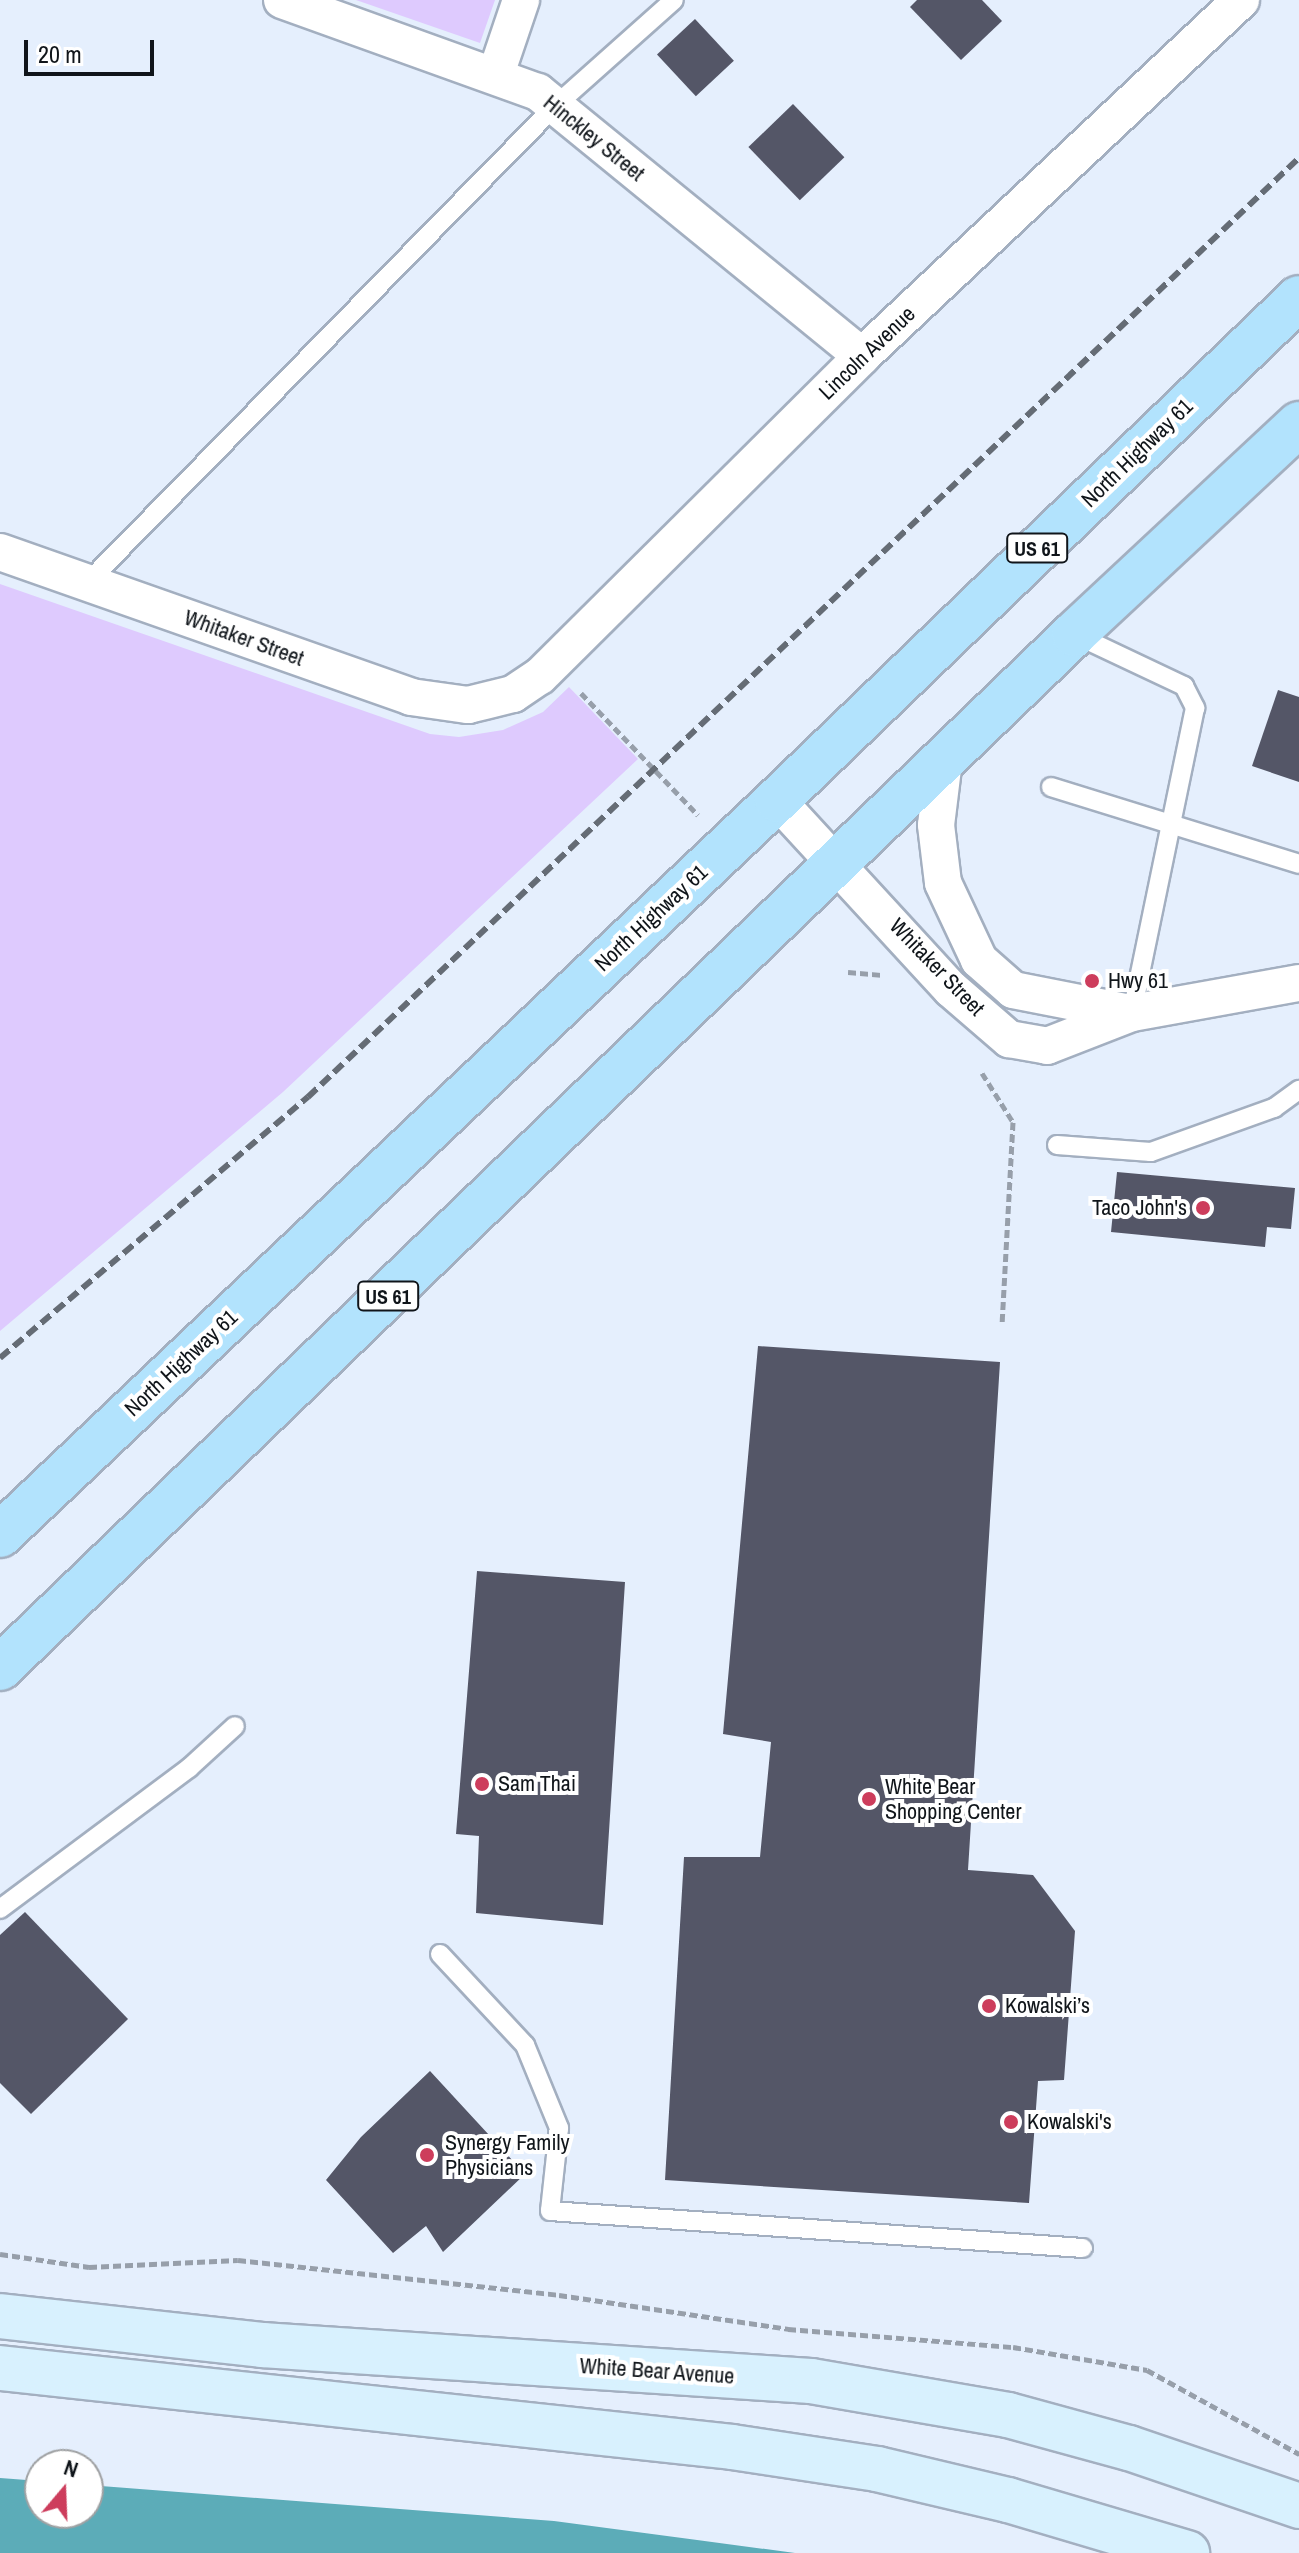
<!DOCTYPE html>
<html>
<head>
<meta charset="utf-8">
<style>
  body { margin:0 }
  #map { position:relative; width:1299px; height:2553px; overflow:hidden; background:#e5effd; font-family:"Archivo Narrow",sans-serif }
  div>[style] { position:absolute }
  .green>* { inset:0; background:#decafe }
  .water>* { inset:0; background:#5cacb8 }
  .building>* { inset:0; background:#545667; transform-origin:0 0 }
  .path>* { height:5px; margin-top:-2.5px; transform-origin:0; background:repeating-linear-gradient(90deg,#979faa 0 8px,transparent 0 12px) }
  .roads { filter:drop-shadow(2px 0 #a3afc0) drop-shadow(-2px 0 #a3afc0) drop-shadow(0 2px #a3afc0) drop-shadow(0 -2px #a3afc0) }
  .service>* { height:18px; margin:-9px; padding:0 9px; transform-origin:9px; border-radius:9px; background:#fff }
  .minor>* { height:36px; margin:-18px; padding:0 18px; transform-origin:18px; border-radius:18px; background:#fff }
  .secondary>* { height:44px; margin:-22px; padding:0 22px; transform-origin:22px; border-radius:22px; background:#d8f1fe }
  .primary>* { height:44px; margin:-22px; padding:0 22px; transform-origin:22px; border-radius:22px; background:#b2e3fd }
  .rail>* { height:6px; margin-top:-3px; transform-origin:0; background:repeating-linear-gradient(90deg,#656c75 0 12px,transparent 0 18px) }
  .dots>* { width:22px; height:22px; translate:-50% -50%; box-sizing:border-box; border:4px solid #fff; border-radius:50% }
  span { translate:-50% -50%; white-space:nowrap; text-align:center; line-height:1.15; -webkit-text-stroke:8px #fff; paint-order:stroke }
  .shield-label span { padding:2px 6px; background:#fff; border:2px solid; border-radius:6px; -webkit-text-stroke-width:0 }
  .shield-label { font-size:20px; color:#10151a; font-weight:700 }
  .street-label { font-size:22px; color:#10151a }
  .poi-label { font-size:22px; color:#10151a }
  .left { translate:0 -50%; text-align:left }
  .right { translate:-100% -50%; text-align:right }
  .north { position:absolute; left:24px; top:2449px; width:80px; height:80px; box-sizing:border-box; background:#fff; border:2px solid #9fa1a3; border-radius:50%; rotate:19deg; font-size:22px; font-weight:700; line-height:32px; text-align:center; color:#10151a }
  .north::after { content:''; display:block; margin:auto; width:28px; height:36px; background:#cd3d5c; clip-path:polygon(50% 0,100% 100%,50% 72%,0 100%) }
  .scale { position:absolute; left:24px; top:40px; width:130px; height:36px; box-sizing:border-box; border:4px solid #10151a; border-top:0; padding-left:10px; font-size:24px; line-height:28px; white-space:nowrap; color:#10151a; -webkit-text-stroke:6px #fff; paint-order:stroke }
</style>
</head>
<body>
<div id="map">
  <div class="green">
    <div style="clip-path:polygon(356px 0,495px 0,480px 43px)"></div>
    <div style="clip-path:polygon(0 584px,430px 734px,459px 737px,503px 730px,543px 712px,569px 687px,638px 759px,283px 1092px,0 1331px)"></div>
  </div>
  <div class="water">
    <div style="clip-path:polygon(0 2478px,40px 2481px,40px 2513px,88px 2513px,88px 2485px,554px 2521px,795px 2553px,0 2553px)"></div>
  </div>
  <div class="building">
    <div style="clip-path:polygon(917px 0,982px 0,1002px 21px,961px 60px,910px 7px)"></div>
    <div style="left:695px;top:19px;width:57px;height:52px;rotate:47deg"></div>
    <div style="left:793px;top:104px;width:74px;height:62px;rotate:46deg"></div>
    <div style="clip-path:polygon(1278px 690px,1299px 697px,1299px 782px,1252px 766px)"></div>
    <div style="clip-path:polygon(1117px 1172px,1295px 1188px,1291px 1229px,1267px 1227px,1265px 1247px,1111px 1232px)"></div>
    <div style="clip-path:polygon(758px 1346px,1000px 1362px,968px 1870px,1033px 1875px,1075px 1931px,1064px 2080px,1038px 2081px,1029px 2203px,665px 2180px,684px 1857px,760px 1857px,771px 1742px,723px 1734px)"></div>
    <div style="clip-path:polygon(477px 1571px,625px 1582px,603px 1925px,476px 1913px,479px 1836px,456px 1834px)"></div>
    <div style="clip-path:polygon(25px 1912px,128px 2019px,31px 2114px,0 2083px,0 1935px)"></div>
    <div style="clip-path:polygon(430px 2071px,525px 2174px,443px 2252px,426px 2226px,393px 2253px,326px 2180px,361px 2137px)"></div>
  </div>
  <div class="path">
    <div style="left:581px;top:693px;width:169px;rotate:46.2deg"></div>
    <div style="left:848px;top:972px;width:33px;rotate:5deg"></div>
    <div style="left:982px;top:1073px;width:58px;rotate:57.7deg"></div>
    <div style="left:1013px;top:1122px;width:202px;rotate:93.1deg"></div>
    <div style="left:0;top:2254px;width:90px;rotate:8.3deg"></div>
    <div style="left:89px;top:2267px;width:149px;rotate:-2.7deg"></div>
    <div style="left:238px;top:2260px;width:323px;rotate:6.2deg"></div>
    <div style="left:559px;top:2295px;width:232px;rotate:8.4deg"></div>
    <div style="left:788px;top:2329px;width:226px;rotate:4.6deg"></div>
    <div style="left:1013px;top:2347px;width:136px;rotate:9.7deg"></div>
    <div style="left:1147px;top:2370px;width:174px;rotate:28.9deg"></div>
  </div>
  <div class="roads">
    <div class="service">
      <div style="left:87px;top:583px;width:668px;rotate:-45.55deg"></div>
      <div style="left:555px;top:106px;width:159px;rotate:-41.7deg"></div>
      <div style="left:1074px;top:634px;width:122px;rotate:25.3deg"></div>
      <div style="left:1184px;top:686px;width:25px;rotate:63deg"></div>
      <div style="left:1195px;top:708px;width:311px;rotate:101.7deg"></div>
      <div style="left:1051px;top:787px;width:260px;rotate:17.2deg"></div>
      <div style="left:1057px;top:1145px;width:94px;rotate:4.3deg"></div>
      <div style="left:1151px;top:1152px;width:131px;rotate:-19.7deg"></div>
      <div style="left:1274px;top:1108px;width:31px;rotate:-36deg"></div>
      <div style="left:0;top:1909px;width:236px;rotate:-36.7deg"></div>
      <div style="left:189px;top:1768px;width:62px;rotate:-42.4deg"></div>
      <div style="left:440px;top:1954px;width:125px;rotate:47deg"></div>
      <div style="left:525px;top:2045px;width:90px;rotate:67.7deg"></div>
      <div style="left:559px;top:2128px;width:83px;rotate:96.2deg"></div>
      <div style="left:550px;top:2211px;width:534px;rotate:3.97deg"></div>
    </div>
    <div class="minor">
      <div style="left:282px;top:0;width:272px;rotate:19.8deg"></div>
      <div style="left:538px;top:92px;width:418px;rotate:39.2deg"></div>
      <div style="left:496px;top:74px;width:78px;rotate:-71.3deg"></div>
      <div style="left:0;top:552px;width:436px;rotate:19.4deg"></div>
      <div style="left:411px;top:697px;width:58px;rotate:8deg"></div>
      <div style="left:468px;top:705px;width:46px;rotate:-13.7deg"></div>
      <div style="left:513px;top:694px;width:32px;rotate:-34deg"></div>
      <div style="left:540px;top:676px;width:454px;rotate:-44.8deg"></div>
      <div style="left:862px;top:356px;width:520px;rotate:-43.21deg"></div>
      <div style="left:944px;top:760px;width:65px;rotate:97deg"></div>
      <div style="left:936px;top:825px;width:58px;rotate:83.1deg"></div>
      <div style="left:943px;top:883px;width:85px;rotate:64.9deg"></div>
      <div style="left:979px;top:960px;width:45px;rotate:41.4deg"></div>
      <div style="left:1013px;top:990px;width:119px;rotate:11.1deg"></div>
      <div style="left:777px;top:800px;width:257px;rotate:47.4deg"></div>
      <div style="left:951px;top:989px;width:77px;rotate:40.8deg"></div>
      <div style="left:1009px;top:1039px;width:39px;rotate:10deg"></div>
      <div style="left:1047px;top:1046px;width:91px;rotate:-21.2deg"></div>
      <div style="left:1132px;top:1013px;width:170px;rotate:-10.2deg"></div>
    </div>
    <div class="secondary">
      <div style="left:0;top:2316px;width:264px;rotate:6.3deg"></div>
      <div style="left:262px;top:2345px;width:550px;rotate:3.75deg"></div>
      <div style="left:811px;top:2381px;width:200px;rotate:9.8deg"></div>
      <div style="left:1008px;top:2415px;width:125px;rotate:15.3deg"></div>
      <div style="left:1129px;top:2448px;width:180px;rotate:18.8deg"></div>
      <div style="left:0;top:2368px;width:736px;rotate:6.16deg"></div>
      <div style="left:732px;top:2447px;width:147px;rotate:8.6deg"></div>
      <div style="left:877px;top:2469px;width:135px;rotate:13.3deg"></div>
      <div style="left:1008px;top:2500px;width:187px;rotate:16.5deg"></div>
    </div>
    <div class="primary">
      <div style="left:0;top:1535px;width:1070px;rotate:-43.41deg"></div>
      <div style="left:777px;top:800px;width:724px;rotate:-43.88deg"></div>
      <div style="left:0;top:1668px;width:1491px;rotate:-43.91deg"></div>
      <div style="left:1074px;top:634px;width:308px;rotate:-43deg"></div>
    </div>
  </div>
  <div class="rail">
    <div style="left:0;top:1358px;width:404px;rotate:-40.3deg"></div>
    <div style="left:308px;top:1097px;width:1365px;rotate:-43.46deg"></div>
  </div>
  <div class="dots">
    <div style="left:1092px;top:981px;background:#cd3d5c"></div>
    <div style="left:1203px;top:1208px;background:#cd3d5c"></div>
    <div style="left:482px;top:1784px;background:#cd3d5c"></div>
    <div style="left:869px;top:1799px;background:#cd3d5c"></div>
    <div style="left:989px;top:2006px;background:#cd3d5c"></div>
    <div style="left:1011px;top:2122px;background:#cd3d5c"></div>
    <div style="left:427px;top:2155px;background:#cd3d5c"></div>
  </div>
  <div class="shield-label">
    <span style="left:1037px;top:548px">US 61</span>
    <span style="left:388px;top:1296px">US 61</span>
  </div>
  <div class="street-label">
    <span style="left:594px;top:138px;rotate:39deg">Hinckley Street</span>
    <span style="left:867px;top:353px;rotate:-44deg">Lincoln Avenue</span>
    <span style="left:1137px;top:453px;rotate:-44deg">North Highway 61</span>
    <span style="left:244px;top:638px;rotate:20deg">Whitaker Street</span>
    <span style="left:651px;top:918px;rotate:-43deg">North Highway 61</span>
    <span style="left:937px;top:967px;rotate:46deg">Whitaker Street</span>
    <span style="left:181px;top:1363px;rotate:-43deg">North Highway 61</span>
    <span style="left:657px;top:2371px;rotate:4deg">White Bear Avenue</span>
  </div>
  <div class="poi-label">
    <span class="left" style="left:1108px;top:981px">Hwy 61</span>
    <span class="right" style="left:1187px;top:1208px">Taco John's</span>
    <span class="left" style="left:498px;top:1784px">Sam Thai</span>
    <span class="left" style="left:885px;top:1799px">White Bear<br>Shopping Center</span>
    <span class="left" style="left:1005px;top:2006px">Kowalski’s</span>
    <span class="left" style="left:1027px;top:2122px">Kowalski's</span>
    <span class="left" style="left:445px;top:2155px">Synergy Family<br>Physicians</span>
  </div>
  <div class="north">N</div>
  <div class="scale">20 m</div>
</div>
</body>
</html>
